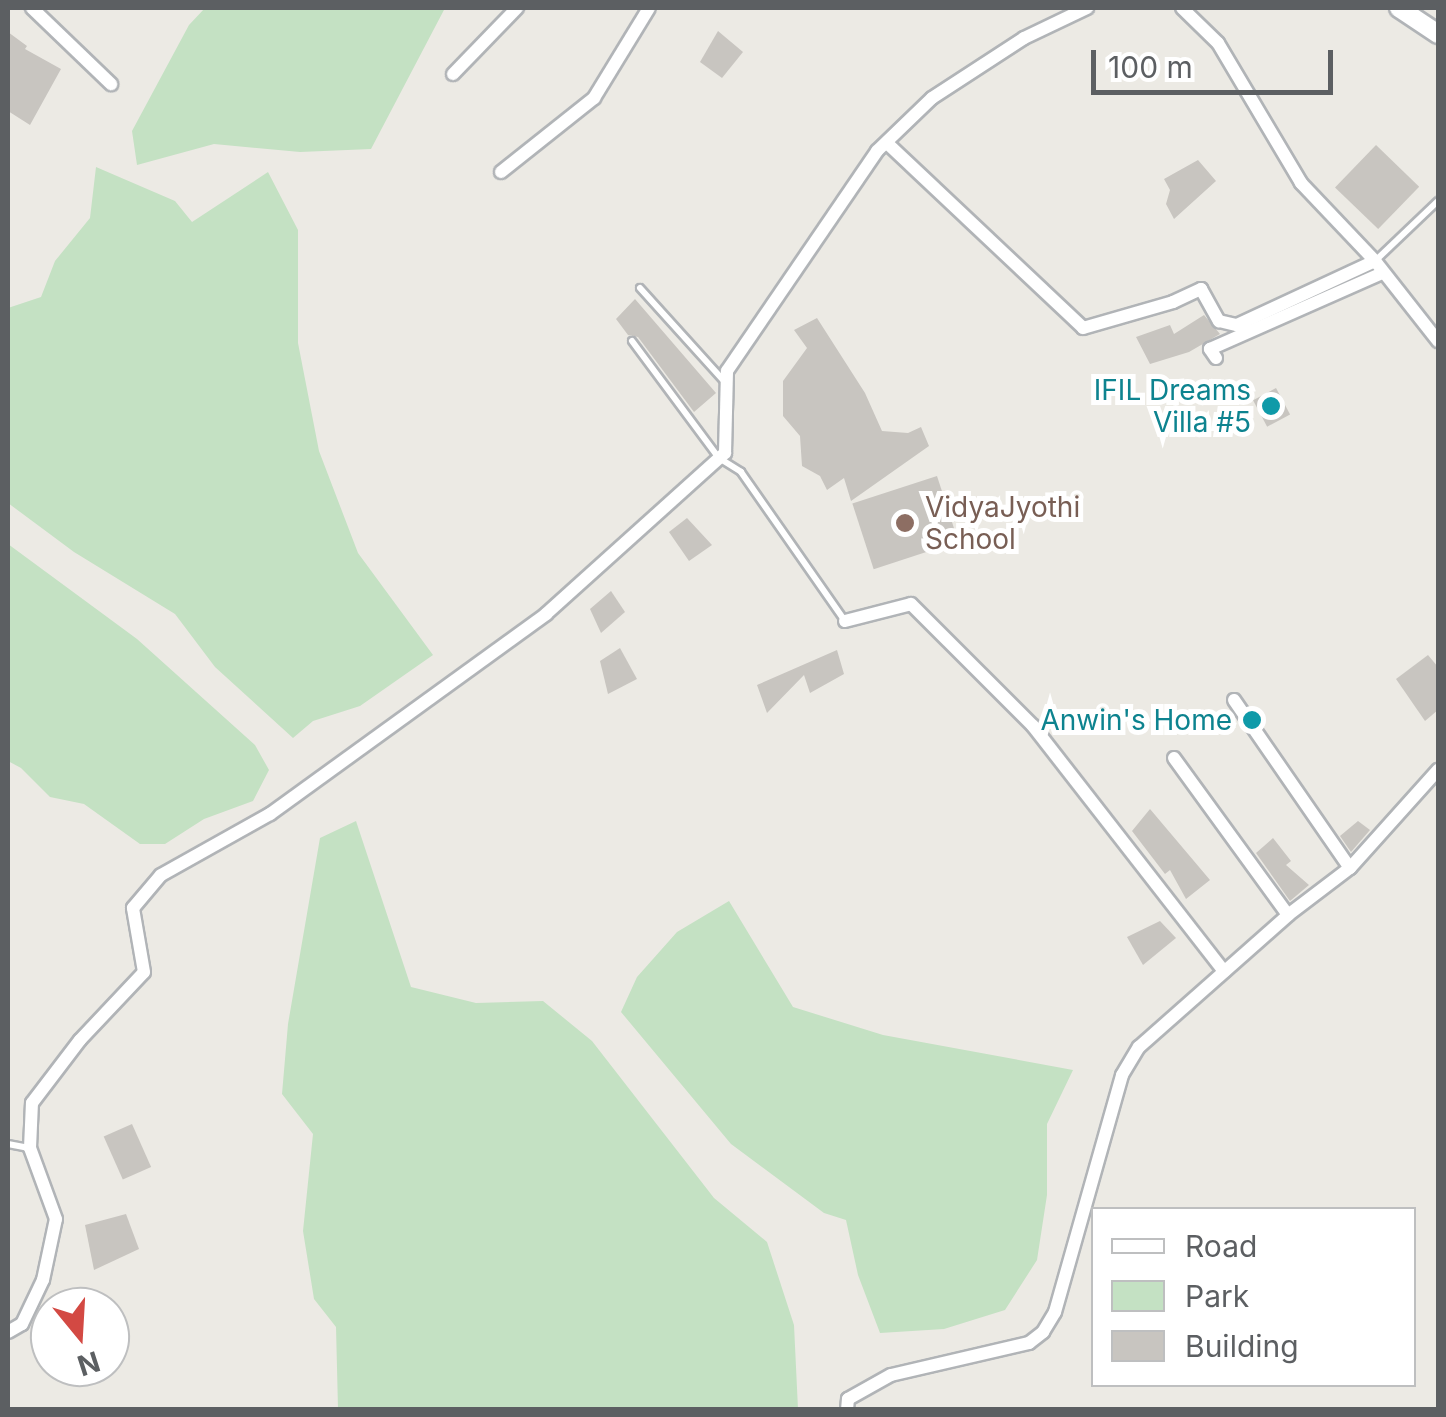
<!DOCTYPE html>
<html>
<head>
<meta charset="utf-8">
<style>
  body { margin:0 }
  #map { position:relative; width:1446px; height:1417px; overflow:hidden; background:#eceae4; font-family:Inter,sans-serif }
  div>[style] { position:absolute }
  .green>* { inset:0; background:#c4e1c3 }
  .building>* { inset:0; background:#c8c5c0; transform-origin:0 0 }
  .roads { filter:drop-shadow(2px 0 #b1b4b7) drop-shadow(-2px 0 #b1b4b7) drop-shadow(0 2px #b1b4b7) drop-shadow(0 -2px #b1b4b7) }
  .lane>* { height:6px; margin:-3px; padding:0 3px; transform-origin:3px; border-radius:3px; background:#fff }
  .street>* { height:12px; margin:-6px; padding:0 6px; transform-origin:6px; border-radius:6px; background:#fff }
  .secondary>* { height:18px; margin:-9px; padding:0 9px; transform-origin:9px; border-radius:9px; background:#fff }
  .dots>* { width:28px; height:28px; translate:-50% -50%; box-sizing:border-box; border:5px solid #fff; border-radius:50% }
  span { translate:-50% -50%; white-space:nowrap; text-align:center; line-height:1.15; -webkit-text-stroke:10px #fff; paint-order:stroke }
  .culture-label { font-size:28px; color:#0d838f }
  .right { translate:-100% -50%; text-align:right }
  .education-label { font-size:28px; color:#785e54 }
  .left { translate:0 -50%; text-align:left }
  .frame { position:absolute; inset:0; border:10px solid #5c5f62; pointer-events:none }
  .legend { position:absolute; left:1091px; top:1207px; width:325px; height:180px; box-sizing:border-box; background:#fff; border:2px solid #bebfc0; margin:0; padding:12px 18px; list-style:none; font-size:30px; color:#5c5f62 }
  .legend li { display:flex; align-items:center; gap:20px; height:50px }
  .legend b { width:50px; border:2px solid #bebfc0 }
  .north { position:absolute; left:30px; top:1287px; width:100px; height:100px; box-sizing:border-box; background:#fff; border:2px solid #bebfc0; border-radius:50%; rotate:162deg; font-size:28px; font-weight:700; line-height:40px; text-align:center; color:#5c5f62 }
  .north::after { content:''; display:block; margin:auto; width:35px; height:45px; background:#d34943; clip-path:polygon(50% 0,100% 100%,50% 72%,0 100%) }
  .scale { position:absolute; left:1091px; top:50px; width:242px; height:45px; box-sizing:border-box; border:5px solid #5c5f62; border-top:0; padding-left:12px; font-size:30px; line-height:35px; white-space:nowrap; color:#5c5f62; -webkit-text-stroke:8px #fff; paint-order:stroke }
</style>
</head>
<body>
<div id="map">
  <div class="green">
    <div style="clip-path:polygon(205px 8px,445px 8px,371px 149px,300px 152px,214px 144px,137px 165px,132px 131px,189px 25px)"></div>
    <div style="clip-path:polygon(96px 167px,175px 201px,192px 222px,268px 172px,298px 230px,298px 343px,319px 451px,358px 553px,433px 655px,360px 706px,313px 721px,293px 738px,215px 667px,175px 614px,74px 552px,8px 503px,8px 308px,41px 297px,55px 261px,90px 218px)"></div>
    <div style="clip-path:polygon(8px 544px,137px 639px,255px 745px,269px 770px,253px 801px,204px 819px,165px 844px,140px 844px,84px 804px,50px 797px,21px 768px,8px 761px)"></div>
    <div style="clip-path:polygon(356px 821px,411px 987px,476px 1003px,543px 1001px,592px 1041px,714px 1198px,767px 1242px,794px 1325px,798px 1409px,338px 1409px,336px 1327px,314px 1299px,303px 1231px,313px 1134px,282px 1094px,288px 1024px,320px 838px)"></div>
    <div style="clip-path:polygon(729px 901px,793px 1007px,883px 1035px,1073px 1070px,1047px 1124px,1047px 1195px,1037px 1260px,1005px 1310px,944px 1329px,880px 1333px,858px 1275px,846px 1220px,824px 1213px,731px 1144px,621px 1012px,637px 977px,677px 932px)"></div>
  </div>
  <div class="building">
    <div style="clip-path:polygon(718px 31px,743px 52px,722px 78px,700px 62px)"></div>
    <div style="clip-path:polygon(8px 32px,27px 46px,25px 49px,61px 69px,30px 125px,8px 111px)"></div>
    <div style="left:1376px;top:145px;width:60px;height:59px;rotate:44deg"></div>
    <div style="clip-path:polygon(1198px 160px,1216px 181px,1174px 219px,1166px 204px,1170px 190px,1164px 179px)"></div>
    <div style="clip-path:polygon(635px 299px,716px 393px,694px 412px,638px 337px,628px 335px,616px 319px)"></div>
    <div style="clip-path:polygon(1204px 315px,1220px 334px,1189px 352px,1150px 364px,1136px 337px,1170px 325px,1174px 334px)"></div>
    <div style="clip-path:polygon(817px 318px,865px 393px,882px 431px,908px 433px,921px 427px,929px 446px,851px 501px,844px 478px,827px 490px,820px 476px,802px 466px,800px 436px,783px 416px,783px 381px,807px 348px,794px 330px)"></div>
    <div style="left:1276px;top:388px;width:30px;height:26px;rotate:62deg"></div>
    <div style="left:937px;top:476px;width:69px;height:89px;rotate:72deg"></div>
    <div style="clip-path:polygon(687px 518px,712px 545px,689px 561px,669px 532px)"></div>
    <div style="clip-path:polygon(611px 591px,625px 612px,601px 633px,590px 609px)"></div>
    <div style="clip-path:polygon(620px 648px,637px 679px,608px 694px,600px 661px)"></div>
    <div style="clip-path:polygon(837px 650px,844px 674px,810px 693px,804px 675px,767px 713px,757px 685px)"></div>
    <div style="clip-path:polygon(1428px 655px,1438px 667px,1438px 710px,1425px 721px,1396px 679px)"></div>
    <div style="clip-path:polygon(1150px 809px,1210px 880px,1186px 899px,1170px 870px,1165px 874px,1132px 831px)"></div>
    <div style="clip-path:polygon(1358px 821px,1370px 830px,1351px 852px,1340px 836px)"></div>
    <div style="clip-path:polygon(1273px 838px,1291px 861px,1286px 865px,1309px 885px,1290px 901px,1256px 853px)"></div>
    <div style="clip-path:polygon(1160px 921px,1176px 938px,1143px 965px,1127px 937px)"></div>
    <div style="left:132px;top:1124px;width:47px;height:31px;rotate:66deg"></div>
    <div style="clip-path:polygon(126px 1214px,139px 1249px,94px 1270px,85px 1225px)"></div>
  </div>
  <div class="roads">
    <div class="lane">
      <div style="left:1375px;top:261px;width:87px;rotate:-43.6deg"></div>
      <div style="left:640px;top:288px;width:127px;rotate:47.9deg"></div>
      <div style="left:632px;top:341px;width:146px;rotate:53.4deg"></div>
      <div style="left:719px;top:458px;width:26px;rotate:32deg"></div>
      <div style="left:741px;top:472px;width:182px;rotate:55.1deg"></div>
      <div style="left:8px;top:1144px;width:20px;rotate:11deg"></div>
    </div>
    <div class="street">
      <div style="left:32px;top:8px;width:110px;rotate:43.9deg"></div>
      <div style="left:1182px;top:8px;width:50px;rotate:44.2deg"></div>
      <div style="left:1218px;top:43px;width:163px;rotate:59.3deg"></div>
      <div style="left:1301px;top:183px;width:108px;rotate:46.5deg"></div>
      <div style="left:1375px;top:261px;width:102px;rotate:51.8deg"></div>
      <div style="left:453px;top:74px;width:92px;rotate:-45.9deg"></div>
      <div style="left:888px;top:144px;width:268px;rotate:43.3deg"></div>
      <div style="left:1083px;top:328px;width:94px;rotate:-16.1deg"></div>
      <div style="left:1173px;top:302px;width:31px;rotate:-25deg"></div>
      <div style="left:1201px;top:289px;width:37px;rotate:61deg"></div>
      <div style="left:1219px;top:321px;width:18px;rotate:13deg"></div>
      <div style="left:1237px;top:325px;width:152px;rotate:-24.9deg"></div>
      <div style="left:501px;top:172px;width:119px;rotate:-38.5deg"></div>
      <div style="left:594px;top:98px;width:105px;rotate:-58.6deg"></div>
      <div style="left:1216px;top:358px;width:11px;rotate:-124deg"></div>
      <div style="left:1210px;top:349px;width:188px;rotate:-23.8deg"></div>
      <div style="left:845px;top:621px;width:68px;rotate:-14.4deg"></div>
      <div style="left:911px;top:604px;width:173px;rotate:45deg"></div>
      <div style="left:1033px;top:726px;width:311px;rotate:52.1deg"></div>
      <div style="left:1234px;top:700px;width:204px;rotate:55.4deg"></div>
      <div style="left:1174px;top:758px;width:194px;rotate:54deg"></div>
      <div style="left:8px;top:1332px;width:16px;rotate:-30deg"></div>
      <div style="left:22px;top:1324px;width:49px;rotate:-64.5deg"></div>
      <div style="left:43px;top:1280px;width:62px;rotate:-78deg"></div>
      <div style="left:56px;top:1219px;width:76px;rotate:-110.1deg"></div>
      <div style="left:30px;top:1148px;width:45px;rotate:-87.5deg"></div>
      <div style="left:32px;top:1103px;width:79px;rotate:-52.7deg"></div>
      <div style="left:80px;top:1040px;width:93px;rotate:-46.7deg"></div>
      <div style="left:144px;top:972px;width:65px;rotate:-99.8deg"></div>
      <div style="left:133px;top:908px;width:43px;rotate:-49.7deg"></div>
      <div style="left:161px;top:875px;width:125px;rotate:-29.2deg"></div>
      <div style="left:270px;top:814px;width:341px;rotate:-35.9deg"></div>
      <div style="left:546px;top:614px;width:241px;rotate:-42deg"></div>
      <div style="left:725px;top:453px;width:82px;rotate:-88.6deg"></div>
      <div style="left:727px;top:371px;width:266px;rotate:-55.7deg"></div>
      <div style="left:877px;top:151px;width:76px;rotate:-43.9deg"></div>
      <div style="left:932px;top:98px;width:110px;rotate:-33.1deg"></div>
      <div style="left:1024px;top:38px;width:70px;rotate:-25.5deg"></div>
      <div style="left:847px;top:1410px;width:11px;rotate:-85deg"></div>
      <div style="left:848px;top:1399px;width:49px;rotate:-29.2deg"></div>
      <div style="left:891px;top:1375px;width:142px;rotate:-13.1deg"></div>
      <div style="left:1029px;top:1343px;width:18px;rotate:-38deg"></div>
      <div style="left:1043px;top:1332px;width:23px;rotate:-59deg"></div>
      <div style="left:1055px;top:1312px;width:246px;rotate:-74.2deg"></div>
      <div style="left:1122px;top:1075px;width:33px;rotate:-59deg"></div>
      <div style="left:1139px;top:1047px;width:199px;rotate:-41.5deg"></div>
      <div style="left:1288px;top:915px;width:78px;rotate:-37.2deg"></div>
      <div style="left:1350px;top:868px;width:132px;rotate:-48.1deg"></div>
    </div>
    <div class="secondary">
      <div style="left:1399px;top:8px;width:47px;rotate:33.7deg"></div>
    </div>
  </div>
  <div class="dots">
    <div style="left:1271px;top:406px;background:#0f9aa8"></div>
    <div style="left:905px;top:523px;background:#8d6e63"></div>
    <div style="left:1252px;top:720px;background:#0f9aa8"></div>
  </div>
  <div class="culture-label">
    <span class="right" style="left:1251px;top:406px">IFIL Dreams<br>Villa #5</span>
    <span class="right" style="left:1232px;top:720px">Anwin's Home</span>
  </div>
  <div class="education-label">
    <span class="left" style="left:925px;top:523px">VidyaJyothi<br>School</span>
  </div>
  <div class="frame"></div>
  <ul class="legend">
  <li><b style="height:12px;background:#fff"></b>Road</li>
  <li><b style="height:28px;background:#c4e1c3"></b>Park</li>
  <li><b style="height:28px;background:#c8c5c0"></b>Building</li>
  </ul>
  <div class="north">N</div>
  <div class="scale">100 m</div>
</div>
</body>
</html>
